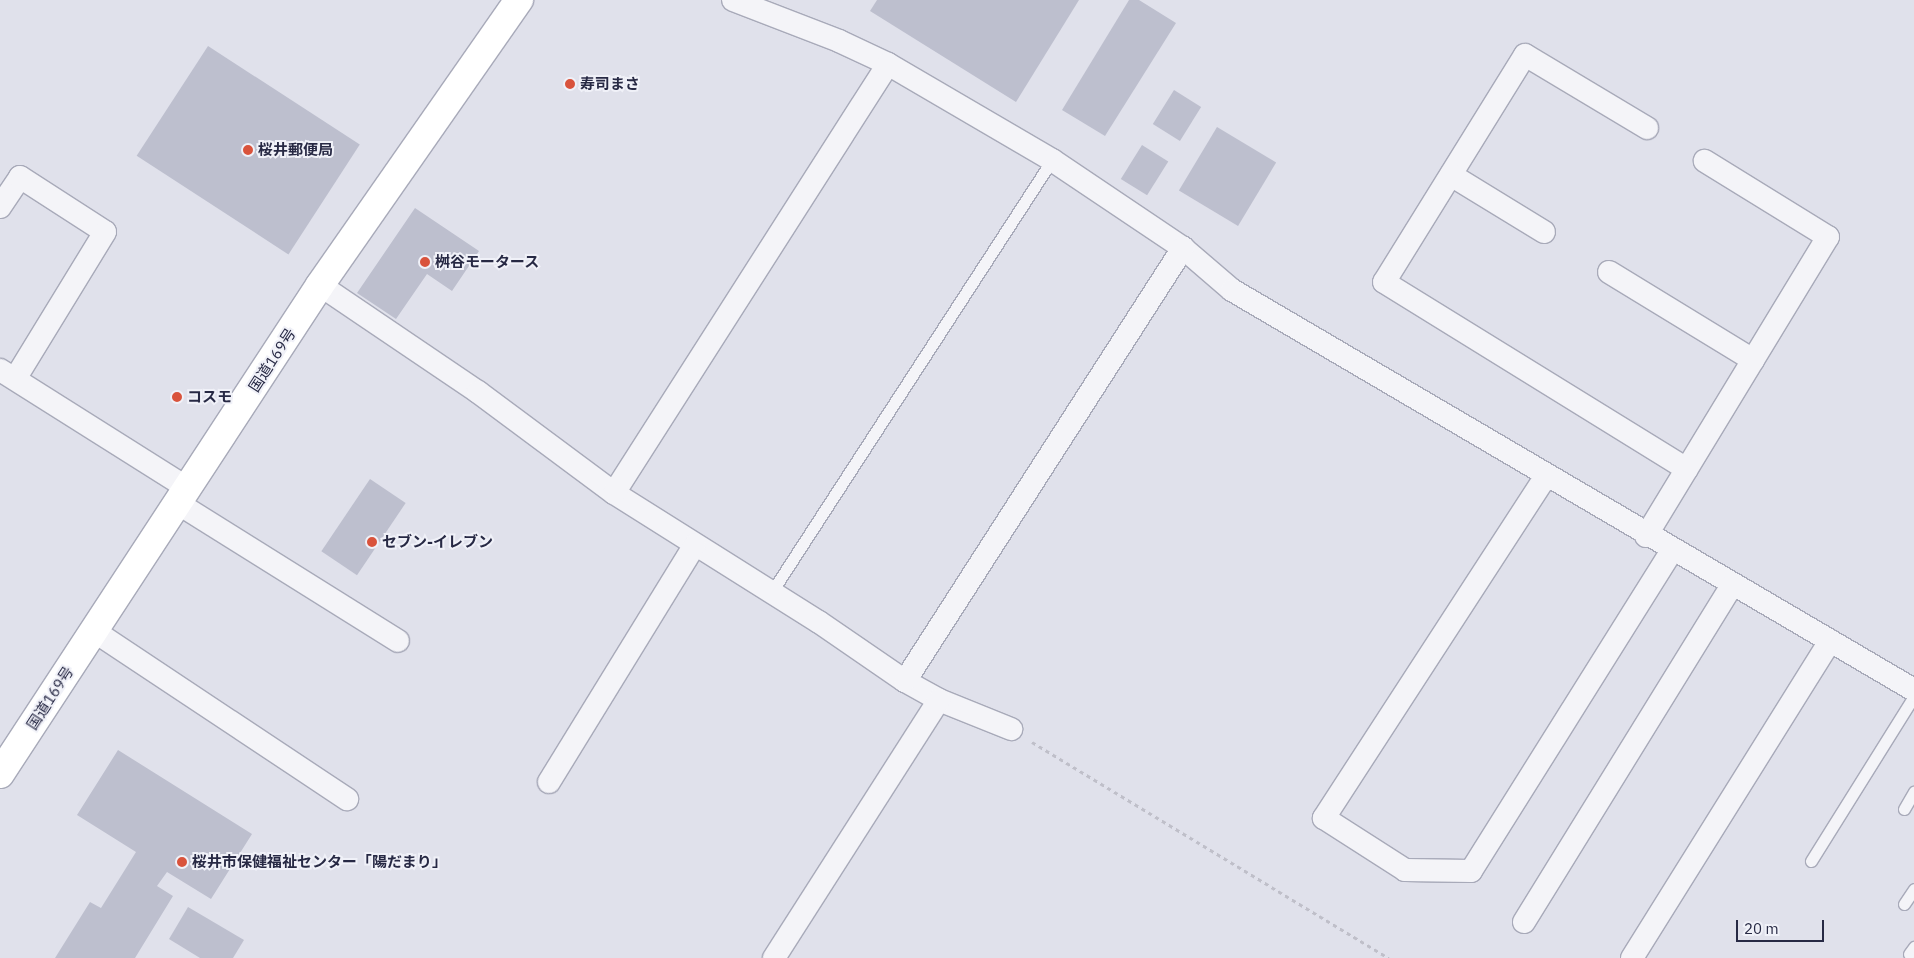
<!DOCTYPE html>
<html>
<head>
<meta charset="utf-8">
<style>
  body { margin:0 }
  #map { position:relative; width:1914px; height:958px; overflow:hidden; background:#e0e1eb; font-family:"IBM Plex Sans","Noto Sans JP",sans-serif }
  div>[style] { position:absolute }
  .building>* { inset:0; background:#bdbfce; transform-origin:0 0 }
  .path>* { height:3px; margin-top:-1.5px; transform-origin:0; background:repeating-linear-gradient(90deg,#bfbfc9 0 4px,transparent 0 8px) }
  .roads { filter:drop-shadow(1px 0 #a8aab9) drop-shadow(-1px 0 #a8aab9) drop-shadow(0 1px #a8aab9) drop-shadow(0 -1px #a8aab9) }
  .lane>* { height:11px; margin:-5.5px; padding:0 5.5px; transform-origin:5.5px; border-radius:5.5px; background:#f4f4f8 }
  .street>* { height:22px; margin:-11px; padding:0 11px; transform-origin:11px; border-radius:11px; background:#f4f4f8 }
  .highway>* { height:28px; margin:-14px; padding:0 14px; transform-origin:14px; border-radius:14px; background:#fff }
  .dots>* { width:14px; height:14px; translate:-50% -50%; box-sizing:border-box; border:2px solid #f0f1f8; border-radius:50% }
  span { translate:-50% -50%; white-space:nowrap; text-align:center; line-height:1.15; -webkit-text-stroke:4px #f0f1f8; paint-order:stroke }
  .poi-label { font-size:15px; color:#272944; font-weight:700 }
  .left { translate:0 -50%; text-align:left }
  .street-label { font-size:15px; color:#272944 }
  .scale { position:absolute; left:1736px; top:920px; width:88px; height:22px; box-sizing:border-box; border:2px solid #272944; border-top:0; padding-left:6px; font-size:15px; line-height:18px; white-space:nowrap; color:#272944; -webkit-text-stroke:4px #f0f1f8; paint-order:stroke }
</style>
</head>
<body>
<div id="map">
  <div class="building">
    <div style="clip-path:polygon(877px 0,1079px 0,1016px 102px,870px 11px)"></div>
    <div style="clip-path:polygon(1129px 0,1139px 0,1176px 23px,1105px 136px,1062px 110px)"></div>
    <div style="left:208px;top:46px;width:181px;height:131px;rotate:33deg"></div>
    <div style="left:1174px;top:90px;width:32px;height:40px;rotate:32deg"></div>
    <div style="left:1217px;top:127px;width:69px;height:74px;rotate:31deg"></div>
    <div style="left:1142px;top:145px;width:31px;height:40px;rotate:32deg"></div>
    <div style="clip-path:polygon(415px 208px,479px 251px,452px 291px,427px 274px,396px 319px,357px 293px)"></div>
    <div style="left:370px;top:479px;width:43px;height:87px;rotate:34deg"></div>
    <div style="clip-path:polygon(118px 750px,252px 834px,211px 899px,167px 872px,157px 886px,173px 896px,135px 958px,55px 958px,90px 902px,101px 908px,136px 852px,77px 815px)"></div>
    <div style="clip-path:polygon(188px 907px,244px 940px,233px 958px,200px 958px,169px 939px)"></div>
  </div>
  <div class="path">
    <div style="left:1032px;top:742px;width:417px;rotate:31.2deg"></div>
  </div>
  <div class="roads">
    <div class="lane">
      <div style="left:771px;top:593px;width:516px;rotate:-57.02deg"></div>
      <div style="left:1904px;top:809px;width:20px;rotate:-60deg"></div>
      <div style="left:1811px;top:861px;width:195px;rotate:-58deg"></div>
      <div style="left:1904px;top:904px;width:18px;rotate:-56deg"></div>
      <div style="left:1909px;top:954px;width:9px;rotate:-54deg"></div>
    </div>
    <div class="street">
      <div style="left:733px;top:0;width:114px;rotate:21.1deg"></div>
      <div style="left:839px;top:41px;width:54px;rotate:25.1deg"></div>
      <div style="left:888px;top:64px;width:190px;rotate:30.3deg"></div>
      <div style="left:1052px;top:160px;width:158px;rotate:33.9deg"></div>
      <div style="left:1183px;top:248px;width:65px;rotate:40.6deg"></div>
      <div style="left:1232px;top:290px;width:791px;rotate:30.39deg"></div>
      <div style="left:1647px;top:128px;width:142px;rotate:-149.1deg"></div>
      <div style="left:1525px;top:55px;width:267px;rotate:121.8deg"></div>
      <div style="left:1384px;top:282px;width:356px;rotate:31.7deg"></div>
      <div style="left:1451px;top:175px;width:109px;rotate:31.5deg"></div>
      <div style="left:0;top:207px;width:36px;rotate:-56deg"></div>
      <div style="left:20px;top:177px;width:101px;rotate:32.9deg"></div>
      <div style="left:105px;top:232px;width:172px;rotate:121.5deg"></div>
      <div style="left:1609px;top:272px;width:169px;rotate:31.4deg"></div>
      <div style="left:320px;top:285px;width:191px;rotate:34.1deg"></div>
      <div style="left:478px;top:392px;width:169px;rotate:36.6deg"></div>
      <div style="left:614px;top:493px;width:242px;rotate:32.2deg"></div>
      <div style="left:819px;top:622px;width:104px;rotate:34.5deg"></div>
      <div style="left:905px;top:681px;width:39px;rotate:29deg"></div>
      <div style="left:939px;top:700px;width:78px;rotate:21.9deg"></div>
      <div style="left:0;top:370px;width:223px;rotate:32.2deg"></div>
      <div style="left:1546px;top:476px;width:408px;rotate:123deg"></div>
      <div style="left:1324px;top:818px;width:96px;rotate:32.7deg"></div>
      <div style="left:1405px;top:870px;width:66px;rotate:0.9deg"></div>
      <div style="left:1471px;top:871px;width:379px;rotate:-57.9deg"></div>
      <div style="left:614px;top:493px;width:509px;rotate:-57.43deg"></div>
      <div style="left:179px;top:504px;width:258px;rotate:32deg"></div>
      <div style="left:1646px;top:536px;width:350px;rotate:-58.7deg"></div>
      <div style="left:1828px;top:237px;width:145px;rotate:-148.3deg"></div>
      <div style="left:94px;top:631px;width:304px;rotate:33.6deg"></div>
      <div style="left:905px;top:681px;width:515px;rotate:-57.3deg"></div>
      <div style="left:549px;top:782px;width:278px;rotate:-58.4deg"></div>
      <div style="left:1524px;top:922px;width:397px;rotate:-58.3deg"></div>
      <div style="left:774px;top:958px;width:306px;rotate:-57.4deg"></div>
      <div style="left:1632px;top:958px;width:374px;rotate:-58deg"></div>
    </div>
    <div class="highway">
      <div style="left:0;top:774px;width:584px;rotate:-56.8deg"></div>
      <div style="left:320px;top:285px;width:348px;rotate:-55.1deg"></div>
    </div>
  </div>
  <div class="dots">
    <div style="left:570px;top:84px;background:#d9533c"></div>
    <div style="left:248px;top:150px;background:#d9533c"></div>
    <div style="left:425px;top:262px;background:#d9533c"></div>
    <div style="left:177px;top:397px;background:#d9533c"></div>
    <div style="left:372px;top:542px;background:#d9533c"></div>
    <div style="left:182px;top:862px;background:#d9533c"></div>
  </div>
  <div class="poi-label">
    <span class="left" style="left:580px;top:84px">寿司まさ</span>
    <span class="left" style="left:258px;top:150px">桜井郵便局</span>
    <span class="left" style="left:435px;top:262px">桝谷モータース</span>
    <span class="left" style="left:187px;top:397px">コスモ</span>
    <span class="left" style="left:382px;top:542px">セブン-イレブン</span>
    <span class="left" style="left:192px;top:862px">桜井市保健福祉センター「陽だまり」</span>
  </div>
  <div class="street-label">
    <span style="left:272px;top:360px;rotate:-57deg">国道169号</span>
    <span style="left:50px;top:698px;rotate:-57deg">国道169号</span>
  </div>
  <div class="scale">20 m</div>
</div>
</body>
</html>
